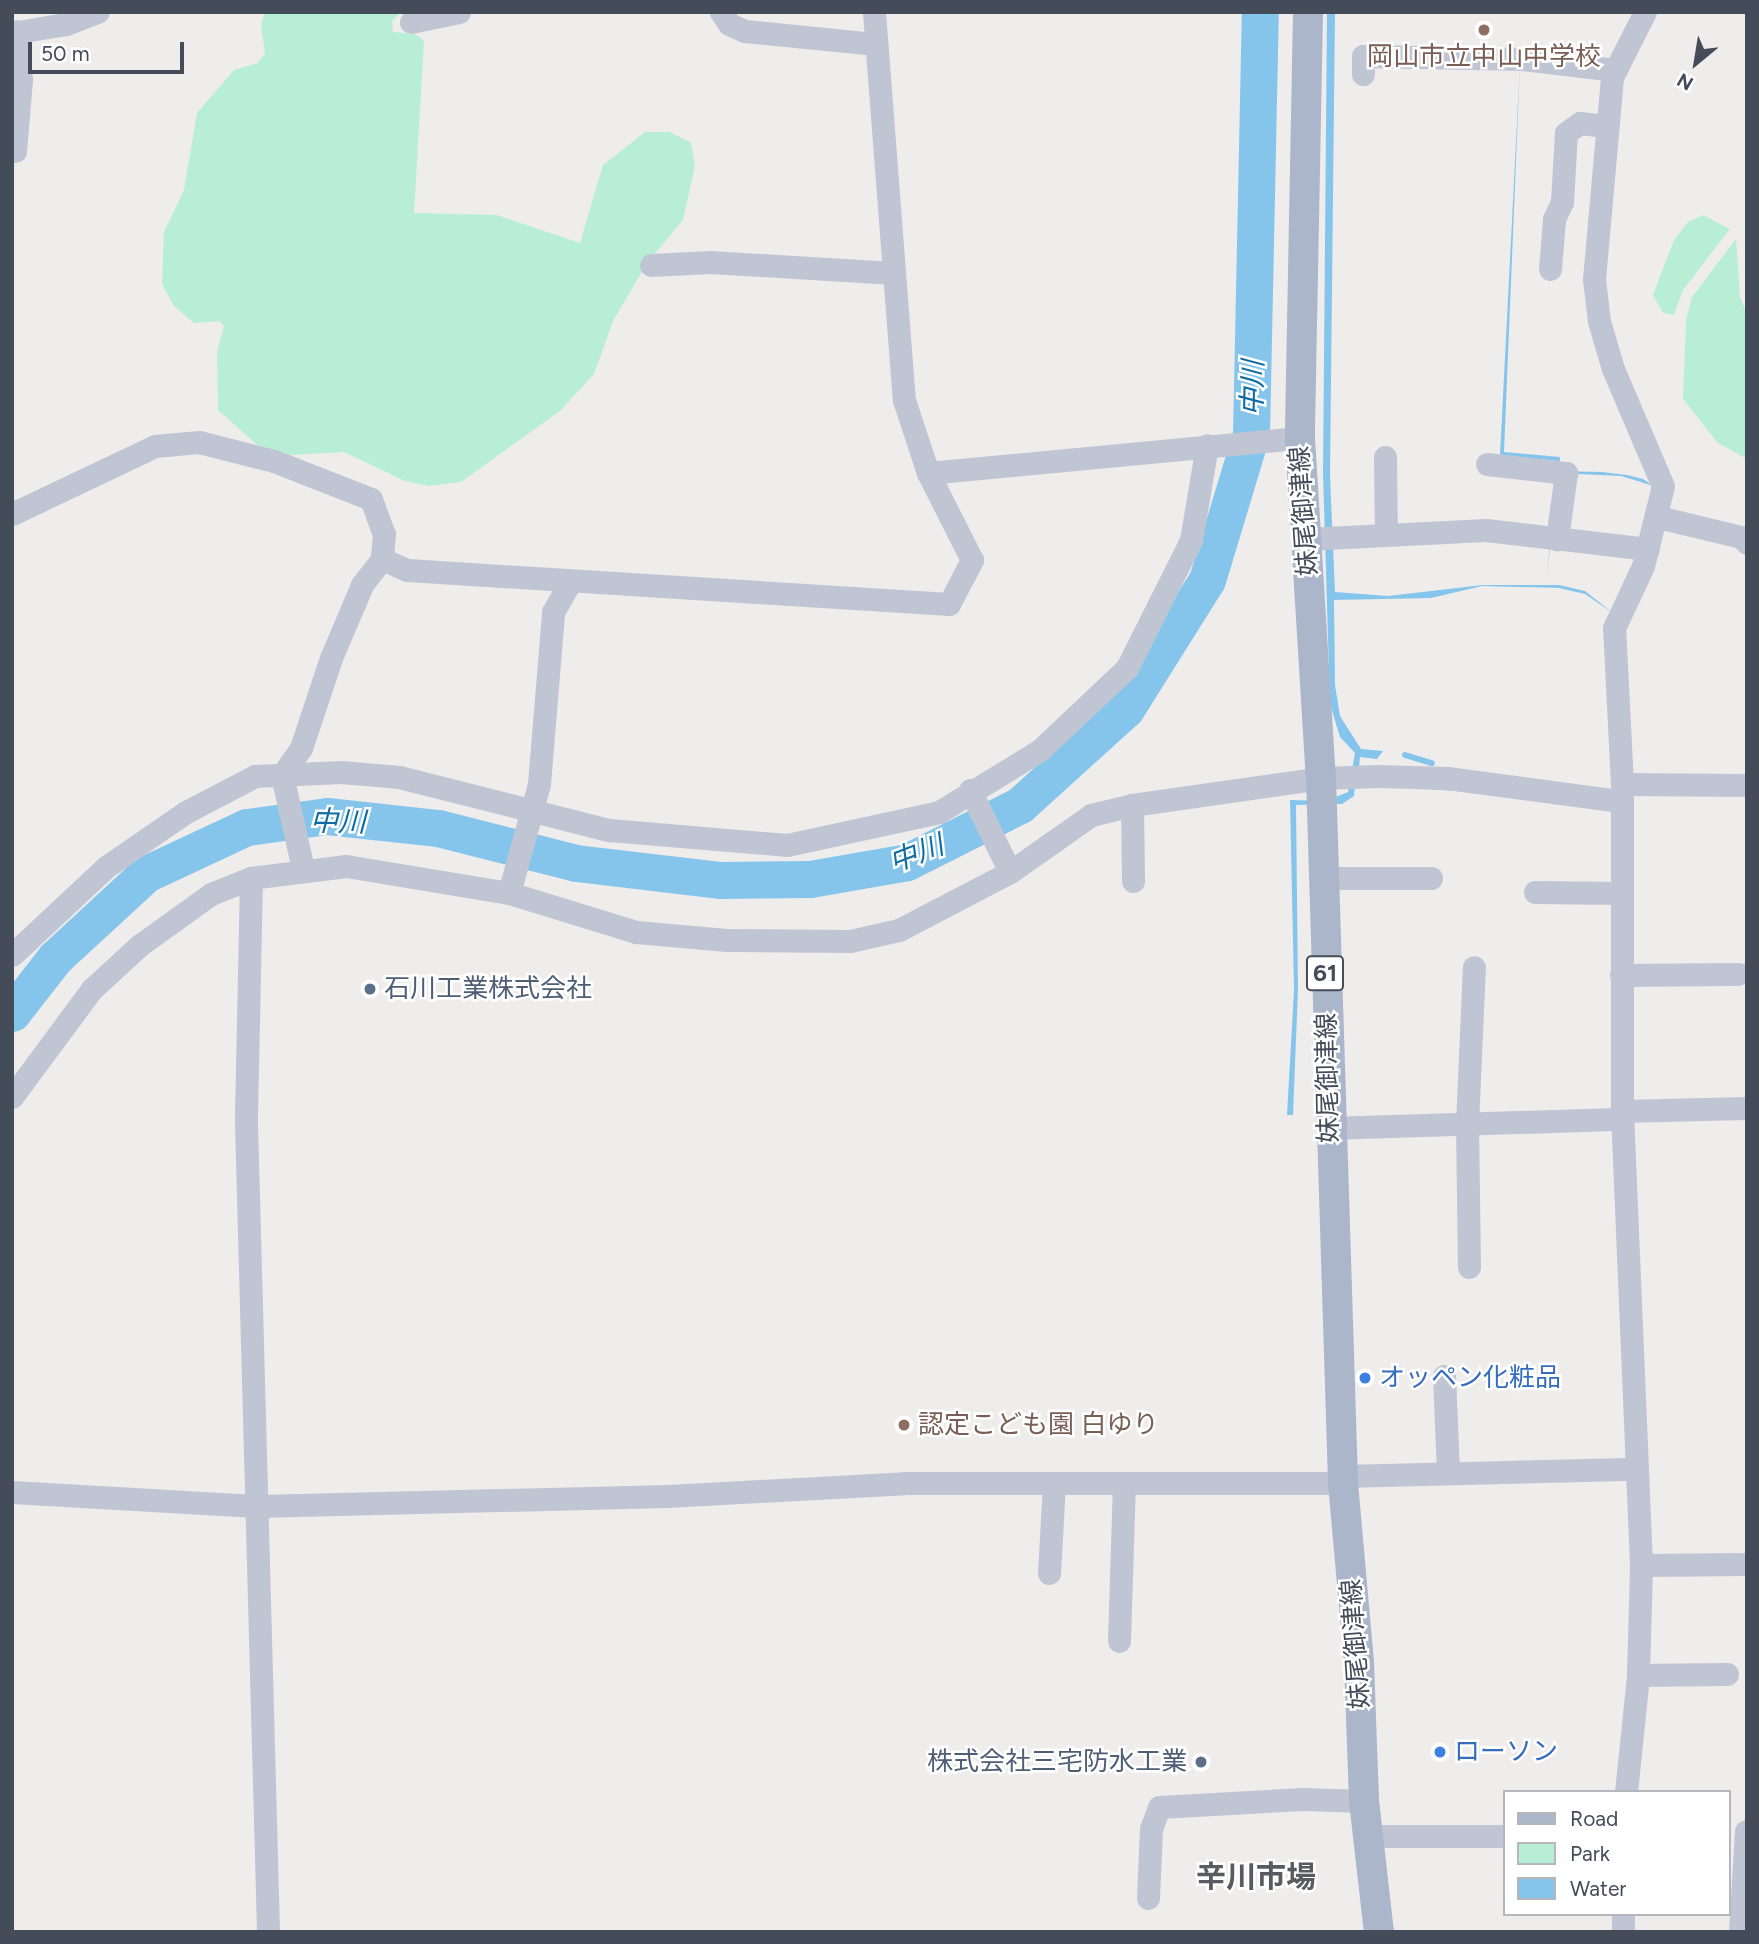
<!DOCTYPE html>
<html>
<head>
<meta charset="utf-8">
<style>
  body { margin:0 }
  #map { position:relative; width:1759px; height:1944px; overflow:hidden; background:#efecec; font-family:Figtree,"Noto Sans JP",sans-serif }
  div>[style] { position:absolute }
  .green>* { inset:0; background:#b9eed6 }
  .water>* { inset:0; background:#86c5eb }
  .stream>* { height:6px; margin:-3px; padding:0 3px; transform-origin:3px; border-radius:3px; background:#86c5eb }
  .river>* { height:37px; margin:-18.5px; padding:0 18.5px; transform-origin:18.5px; border-radius:18.5px; background:#86c5eb }
  .minor>* { height:23px; margin:-11.5px; padding:0 11.5px; transform-origin:11.5px; border-radius:11.5px; background:#bfc5d2 }
  .major>* { height:30px; margin:-15px; padding:0 15px; transform-origin:15px; border-radius:15px; background:#abb6cb }
  .dots>* { width:19px; height:19px; translate:-50% -50%; box-sizing:border-box; border:4px solid #fff; border-radius:50% }
  span { translate:-50% -50%; white-space:nowrap; text-align:center; line-height:1.15; -webkit-text-stroke:5px #fff; paint-order:stroke }
  .shield-label span { padding:2px 5px; background:#fff; border:2px solid; border-radius:5px; -webkit-text-stroke-width:0 }
  .shield-label { font-size:24px; color:#444c59; font-weight:700 }
  .education-label { font-size:26px; color:#785e54 }
  .left { translate:0 -50%; text-align:left }
  .street-label { font-size:26px; color:#444c59 }
  .service-label { font-size:26px; color:#4e5e75 }
  .right { translate:-100% -50%; text-align:right }
  .shop-label { font-size:26px; color:#366cbe }
  .water-label { font-size:28px; color:#0d6ba4; font-style:italic }
  .quarter-label { font-size:30px; color:#595b61; font-weight:700 }
  .frame { position:absolute; inset:0; border:14px solid #444c59; pointer-events:none }
  .legend { position:absolute; left:1503px; top:1790px; width:228px; height:126px; box-sizing:border-box; background:#fff; border:2px solid #b4b7bd; margin:0; padding:9px 12px; list-style:none; font-size:21px; color:#444c59 }
  .legend li { display:flex; align-items:center; gap:14px; height:35px }
  .legend b { width:35px; border:2px solid #b4b7bd }
  .north { position:absolute; left:1661px; top:28px; width:70px; height:70px; -webkit-text-stroke:5px #fff; paint-order:stroke; rotate:210deg; font-size:19px; font-weight:700; line-height:28px; text-align:center; color:#444c59 }
  .north::after { content:''; display:block; margin:auto; width:24px; height:32px; background:#444c59; clip-path:polygon(50% 0,100% 100%,50% 72%,0 100%) }
  .scale { position:absolute; left:28px; top:42px; width:156px; height:32px; box-sizing:border-box; border:4px solid #444c59; border-top:0; padding-left:9px; font-size:21px; line-height:24px; white-space:nowrap; color:#444c59; -webkit-text-stroke:5px #fff; paint-order:stroke }
</style>
</head>
<body>
<div id="map">
  <div class="green">
    <div style="clip-path:polygon(265px 12px,401px 12px,392px 21px,393px 32px,415px 34px,424px 41px,414px 213px,497px 215px,580px 243px,603px 165px,645px 132px,670px 132px,691px 143px,695px 166px,683px 220px,647px 263px,613px 321px,594px 374px,560px 411px,461px 482px,429px 486px,405px 481px,344px 452px,290px 455px,257px 445px,218px 410px,217px 352px,224px 326px,219px 321px,194px 323px,174px 306px,162px 284px,164px 232px,184px 190px,197px 113px,234px 70px,258px 63px,265px 53px,261px 25px)"></div>
    <div style="clip-path:polygon(1703px 215px,1730px 229px,1683px 290px,1674px 315px,1663px 313px,1653px 295px,1674px 240px,1688px 222px)"></div>
    <div style="clip-path:polygon(1736px 239px,1740px 297px,1747px 314px,1747px 459px,1718px 443px,1683px 399px,1686px 320px,1692px 297px)"></div>
  </div>
  <div class="water">
    <div style="clip-path:polygon(1327px 12px,1335px 12px,1330px 475px,1335px 592px,1388px 596px,1483px 585px,1559px 585px,1585px 591px,1613px 613px,1585px 594px,1559px 588px,1482px 586px,1431px 598px,1334px 600px,1335px 685px,1340px 716px,1361px 749px,1383px 751px,1377px 759px,1360px 757px,1358px 779px,1470px 792px,1355px 784px,1354px 796px,1342px 804px,1296px 805px,1298px 990px,1293px 1115px,1287px 1115px,1294px 990px,1290px 800px,1326px 801px,1348px 792px,1355px 753px,1340px 737px,1330px 704px,1323px 473px)"></div>
    <div style="clip-path:polygon(1520px 64px,1504px 452px,1560px 457px,1559px 471px,1602px 472px,1627px 475px,1643px 479px,1654px 486px,1621px 476px,1558px 473px,1547px 577px,1557px 461px,1500px 455px)"></div>
  </div>
  <div class="stream">
    <div style="left:1405px;top:755px;width:28px;rotate:17deg"></div>
  </div>
  <div class="river">
    <div style="left:12px;top:1013px;width:70px;rotate:-52deg"></div>
    <div style="left:55px;top:958px;width:124px;rotate:-42.7deg"></div>
    <div style="left:146px;top:874px;width:111px;rotate:-25deg"></div>
    <div style="left:247px;top:827px;width:81px;rotate:-7.8deg"></div>
    <div style="left:327px;top:816px;width:112px;rotate:6.2deg"></div>
    <div style="left:438px;top:828px;width:142px;rotate:14.2deg"></div>
    <div style="left:576px;top:863px;width:146px;rotate:6.7deg"></div>
    <div style="left:721px;top:880px;width:89px;rotate:-0.6deg"></div>
    <div style="left:810px;top:879px;width:98px;rotate:-9.9deg"></div>
    <div style="left:907px;top:862px;width:127px;rotate:-26.8deg"></div>
    <div style="left:1020px;top:805px;width:143px;rotate:-42.2deg"></div>
    <div style="left:1126px;top:709px;width:152px;rotate:-57.9deg"></div>
    <div style="left:1207px;top:580px;width:152px;rotate:-73.2deg"></div>
    <div style="left:1251px;top:434px;width:422px;rotate:-88.8deg"></div>
  </div>
  <div class="minor">
    <div style="left:721px;top:12px;width:14px;rotate:56deg"></div>
    <div style="left:729px;top:24px;width:17px;rotate:24deg"></div>
    <div style="left:745px;top:31px;width:132px;rotate:5.7deg"></div>
    <div style="left:874px;top:12px;width:389px;rotate:85.6deg"></div>
    <div style="left:904px;top:400px;width:77px;rotate:71.8deg"></div>
    <div style="left:928px;top:473px;width:374px;rotate:-5.4deg"></div>
    <div style="left:411px;top:22px;width:49px;rotate:-11.8deg"></div>
    <div style="left:12px;top:33px;width:55px;rotate:-9.5deg"></div>
    <div style="left:66px;top:24px;width:34px;rotate:-21deg"></div>
    <div style="left:1363px;top:74px;width:18px;rotate:-90deg"></div>
    <div style="left:1363px;top:56px;width:160px;rotate:1.1deg"></div>
    <div style="left:1523px;top:59px;width:93px;rotate:6.8deg"></div>
    <div style="left:15px;top:151px;width:71px;rotate:-85.2deg"></div>
    <div style="left:21px;top:80px;width:49px;rotate:-94.7deg"></div>
    <div style="left:651px;top:265px;width:59px;rotate:-2.9deg"></div>
    <div style="left:710px;top:262px;width:184px;rotate:3.4deg"></div>
    <div style="left:1550px;top:269px;width:50px;rotate:-85.4deg"></div>
    <div style="left:1554px;top:219px;width:19px;rotate:-65deg"></div>
    <div style="left:1562px;top:202px;width:69px;rotate:-86.7deg"></div>
    <div style="left:1566px;top:133px;width:17px;rotate:-36deg"></div>
    <div style="left:1580px;top:123px;width:26px;rotate:7deg"></div>
    <div style="left:1385px;top:457px;width:78px;rotate:89.3deg"></div>
    <div style="left:1487px;top:464px;width:80px;rotate:6.5deg"></div>
    <div style="left:1566px;top:473px;width:67px;rotate:97.8deg"></div>
    <div style="left:12px;top:514px;width:158px;rotate:-25.4deg"></div>
    <div style="left:155px;top:446px;width:44px;rotate:-5.2deg"></div>
    <div style="left:199px;top:442px;width:77px;rotate:14.2deg"></div>
    <div style="left:274px;top:461px;width:104px;rotate:21.4deg"></div>
    <div style="left:371px;top:499px;width:37px;rotate:70deg"></div>
    <div style="left:384px;top:534px;width:25px;rotate:95deg"></div>
    <div style="left:382px;top:559px;width:33px;rotate:128deg"></div>
    <div style="left:362px;top:585px;width:79px;rotate:113deg"></div>
    <div style="left:331px;top:658px;width:95px;rotate:108.4deg"></div>
    <div style="left:301px;top:748px;width:33px;rotate:125deg"></div>
    <div style="left:282px;top:775px;width:96px;rotate:77.4deg"></div>
    <div style="left:1658px;top:517px;width:85px;rotate:13.5deg"></div>
    <div style="left:1741px;top:537px;width:8px;rotate:45deg"></div>
    <div style="left:1306px;top:539px;width:180px;rotate:-2.9deg"></div>
    <div style="left:1486px;top:530px;width:163px;rotate:6.7deg"></div>
    <div style="left:382px;top:559px;width:27px;rotate:24deg"></div>
    <div style="left:407px;top:570px;width:543px;rotate:3.59deg"></div>
    <div style="left:949px;top:604px;width:50px;rotate:-62.4deg"></div>
    <div style="left:972px;top:560px;width:97px;rotate:-116.8deg"></div>
    <div style="left:1622px;top:784px;width:125px;rotate:0.5deg"></div>
    <div style="left:970px;top:790px;width:91px;rotate:64deg"></div>
    <div style="left:1132px;top:805px;width:76px;rotate:89.2deg"></div>
    <div style="left:251px;top:878px;width:245px;rotate:91.2deg"></div>
    <div style="left:246px;top:1123px;width:809px;rotate:88.44deg"></div>
    <div style="left:1323px;top:878px;width:108px"></div>
    <div style="left:1535px;top:892px;width:86px;rotate:0.7deg"></div>
    <div style="left:509px;top:893px;width:113px;rotate:-74.6deg"></div>
    <div style="left:539px;top:784px;width:173px;rotate:-85.3deg"></div>
    <div style="left:553px;top:612px;width:36px;rotate:-60deg"></div>
    <div style="left:12px;top:955px;width:129px;rotate:-43.1deg"></div>
    <div style="left:106px;top:867px;width:97px;rotate:-34.5deg"></div>
    <div style="left:186px;top:812px;width:78px;rotate:-27.6deg"></div>
    <div style="left:255px;top:776px;width:86px;rotate:-2.7deg"></div>
    <div style="left:341px;top:772px;width:58px;rotate:4.9deg"></div>
    <div style="left:399px;top:777px;width:217px;rotate:14.2deg"></div>
    <div style="left:609px;top:830px;width:179px;rotate:4.8deg"></div>
    <div style="left:787px;top:845px;width:156px;rotate:-12.2deg"></div>
    <div style="left:939px;top:812px;width:119px;rotate:-31.5deg"></div>
    <div style="left:1040px;top:750px;width:120px;rotate:-43.3deg"></div>
    <div style="left:1127px;top:668px;width:143px;rotate:-63.4deg"></div>
    <div style="left:1191px;top:540px;width:96px;rotate:-80.4deg"></div>
    <div style="left:1621px;top:975px;width:117px;rotate:-0.5deg"></div>
    <div style="left:12px;top:1097px;width:134px;rotate:-53.5deg"></div>
    <div style="left:92px;top:989px;width:65px;rotate:-42.5deg"></div>
    <div style="left:140px;top:945px;width:87px;rotate:-35.7deg"></div>
    <div style="left:211px;top:894px;width:43px;rotate:-21.8deg"></div>
    <div style="left:251px;top:878px;width:96px;rotate:-7.2deg"></div>
    <div style="left:346px;top:866px;width:165px;rotate:9.4deg"></div>
    <div style="left:509px;top:893px;width:133px;rotate:17.1deg"></div>
    <div style="left:636px;top:932px;width:91px;rotate:5deg"></div>
    <div style="left:727px;top:940px;width:123px;rotate:0.5deg"></div>
    <div style="left:850px;top:941px;width:50px;rotate:-12.7deg"></div>
    <div style="left:899px;top:930px;width:125px;rotate:-27.6deg"></div>
    <div style="left:1010px;top:872px;width:99px;rotate:-35.1deg"></div>
    <div style="left:1091px;top:815px;width:42px;rotate:-13.7deg"></div>
    <div style="left:1132px;top:805px;width:191px;rotate:-8.1deg"></div>
    <div style="left:1321px;top:778px;width:57px;rotate:-2deg"></div>
    <div style="left:1378px;top:776px;width:69px;rotate:1.7deg"></div>
    <div style="left:1447px;top:778px;width:175px;rotate:7.6deg"></div>
    <div style="left:1622px;top:1111px;width:125px;rotate:-1.4deg"></div>
    <div style="left:1329px;top:1128px;width:293px;rotate:-1.8deg"></div>
    <div style="left:1469px;top:1267px;width:142px;rotate:-90.8deg"></div>
    <div style="left:1467px;top:1125px;width:158px;rotate:-87.5deg"></div>
    <div style="left:1444px;top:1376px;width:97px;rotate:87.6deg"></div>
    <div style="left:1342px;top:1476px;width:295px;rotate:-1.4deg"></div>
    <div style="left:12px;top:1492px;width:246px;rotate:3.3deg"></div>
    <div style="left:258px;top:1506px;width:410px;rotate:-1.4deg"></div>
    <div style="left:668px;top:1496px;width:237px;rotate:-3.1deg"></div>
    <div style="left:905px;top:1483px;width:438px"></div>
    <div style="left:1641px;top:1565px;width:106px;rotate:-0.5deg"></div>
    <div style="left:1049px;top:1573px;width:90px;rotate:-86.8deg"></div>
    <div style="left:1119px;top:1641px;width:158px;rotate:-88.2deg"></div>
    <div style="left:1638px;top:1675px;width:89px;rotate:-0.6deg"></div>
    <div style="left:1626px;top:1792px;width:118px;rotate:-84.1deg"></div>
    <div style="left:1638px;top:1675px;width:110px;rotate:-88.4deg"></div>
    <div style="left:1641px;top:1565px;width:446px;rotate:-92.4deg"></div>
    <div style="left:1622px;top:1119px;width:335px;rotate:-90deg"></div>
    <div style="left:1622px;top:784px;width:156px;rotate:-92.9deg"></div>
    <div style="left:1614px;top:628px;width:68px;rotate:-64.9deg"></div>
    <div style="left:1643px;top:566px;width:82px;rotate:-76deg"></div>
    <div style="left:1663px;top:486px;width:127px;rotate:-113.1deg"></div>
    <div style="left:1613px;top:369px;width:50px;rotate:-106.3deg"></div>
    <div style="left:1599px;top:321px;width:42px;rotate:-96.8deg"></div>
    <div style="left:1594px;top:279px;width:203px;rotate:-84.9deg"></div>
    <div style="left:1612px;top:77px;width:73px;rotate:-63.1deg"></div>
    <div style="left:1368px;top:1836px;width:137px"></div>
    <div style="left:1148px;top:1898px;width:69px;rotate:-87.5deg"></div>
    <div style="left:1151px;top:1829px;width:23px;rotate:-70deg"></div>
    <div style="left:1159px;top:1807px;width:144px;rotate:-3.2deg"></div>
    <div style="left:1303px;top:1799px;width:61px;rotate:1.9deg"></div>
    <div style="left:1623px;top:1914px;width:18px;rotate:90deg"></div>
    <div style="left:1740px;top:1932px;width:101px;rotate:-86.6deg"></div>
  </div>
  <div class="major">
    <div style="left:1308px;top:12px;width:426px;rotate:91.1deg"></div>
    <div style="left:1300px;top:438px;width:341px;rotate:86.5deg"></div>
    <div style="left:1321px;top:778px;width:705px;rotate:88.21deg"></div>
    <div style="left:1343px;top:1483px;width:181px;rotate:84.9deg"></div>
    <div style="left:1359px;top:1663px;width:138px;rotate:87.9deg"></div>
    <div style="left:1364px;top:1801px;width:132px;rotate:83.5deg"></div>
  </div>
  <div class="dots">
    <div style="left:1484px;top:30px;background:#8d6e63"></div>
    <div style="left:370px;top:989px;background:#5c6f8a"></div>
    <div style="left:1365px;top:1378px;background:#3f7fe0"></div>
    <div style="left:904px;top:1425px;background:#8d6e63"></div>
    <div style="left:1440px;top:1752px;background:#3f7fe0"></div>
    <div style="left:1201px;top:1762px;background:#5c6f8a"></div>
  </div>
  <div class="shield-label">
    <span style="left:1325px;top:973px">61</span>
  </div>
  <div class="education-label">
    <span style="left:1484px;top:57px">岡山市立中山中学校</span>
    <span class="left" style="left:918px;top:1425px">認定こども園 白ゆり</span>
  </div>
  <div class="street-label">
    <span style="left:1304px;top:511px;rotate:-94deg">妹尾御津線</span>
    <span style="left:1328px;top:1078px;rotate:-91deg">妹尾御津線</span>
    <span style="left:1356px;top:1644px;rotate:-94deg">妹尾御津線</span>
  </div>
  <div class="service-label">
    <span class="left" style="left:384px;top:989px">石川工業株式会社</span>
    <span class="right" style="left:1187px;top:1762px">株式会社三宅防水工業</span>
  </div>
  <div class="shop-label">
    <span class="left" style="left:1379px;top:1378px">オッペン化粧品</span>
    <span class="left" style="left:1454px;top:1752px">ローソン</span>
  </div>
  <div class="water-label">
    <span style="left:1252px;top:388px;rotate:-89deg">中川</span>
    <span style="left:338px;top:821px;rotate:1deg">中川</span>
    <span style="left:916px;top:853px;rotate:-21deg">中川</span>
  </div>
  <div class="quarter-label">
    <span style="left:1256px;top:1877px">辛川市場</span>
  </div>
  <div class="frame"></div>
  <ul class="legend">
  <li><b style="height:9px;background:#abb6cb"></b>Road</li>
  <li><b style="height:19px;background:#b9eed6"></b>Park</li>
  <li><b style="height:19px;background:#86c5eb"></b>Water</li>
  </ul>
  <div class="north">N</div>
  <div class="scale">50 m</div>
</div>
</body>
</html>
